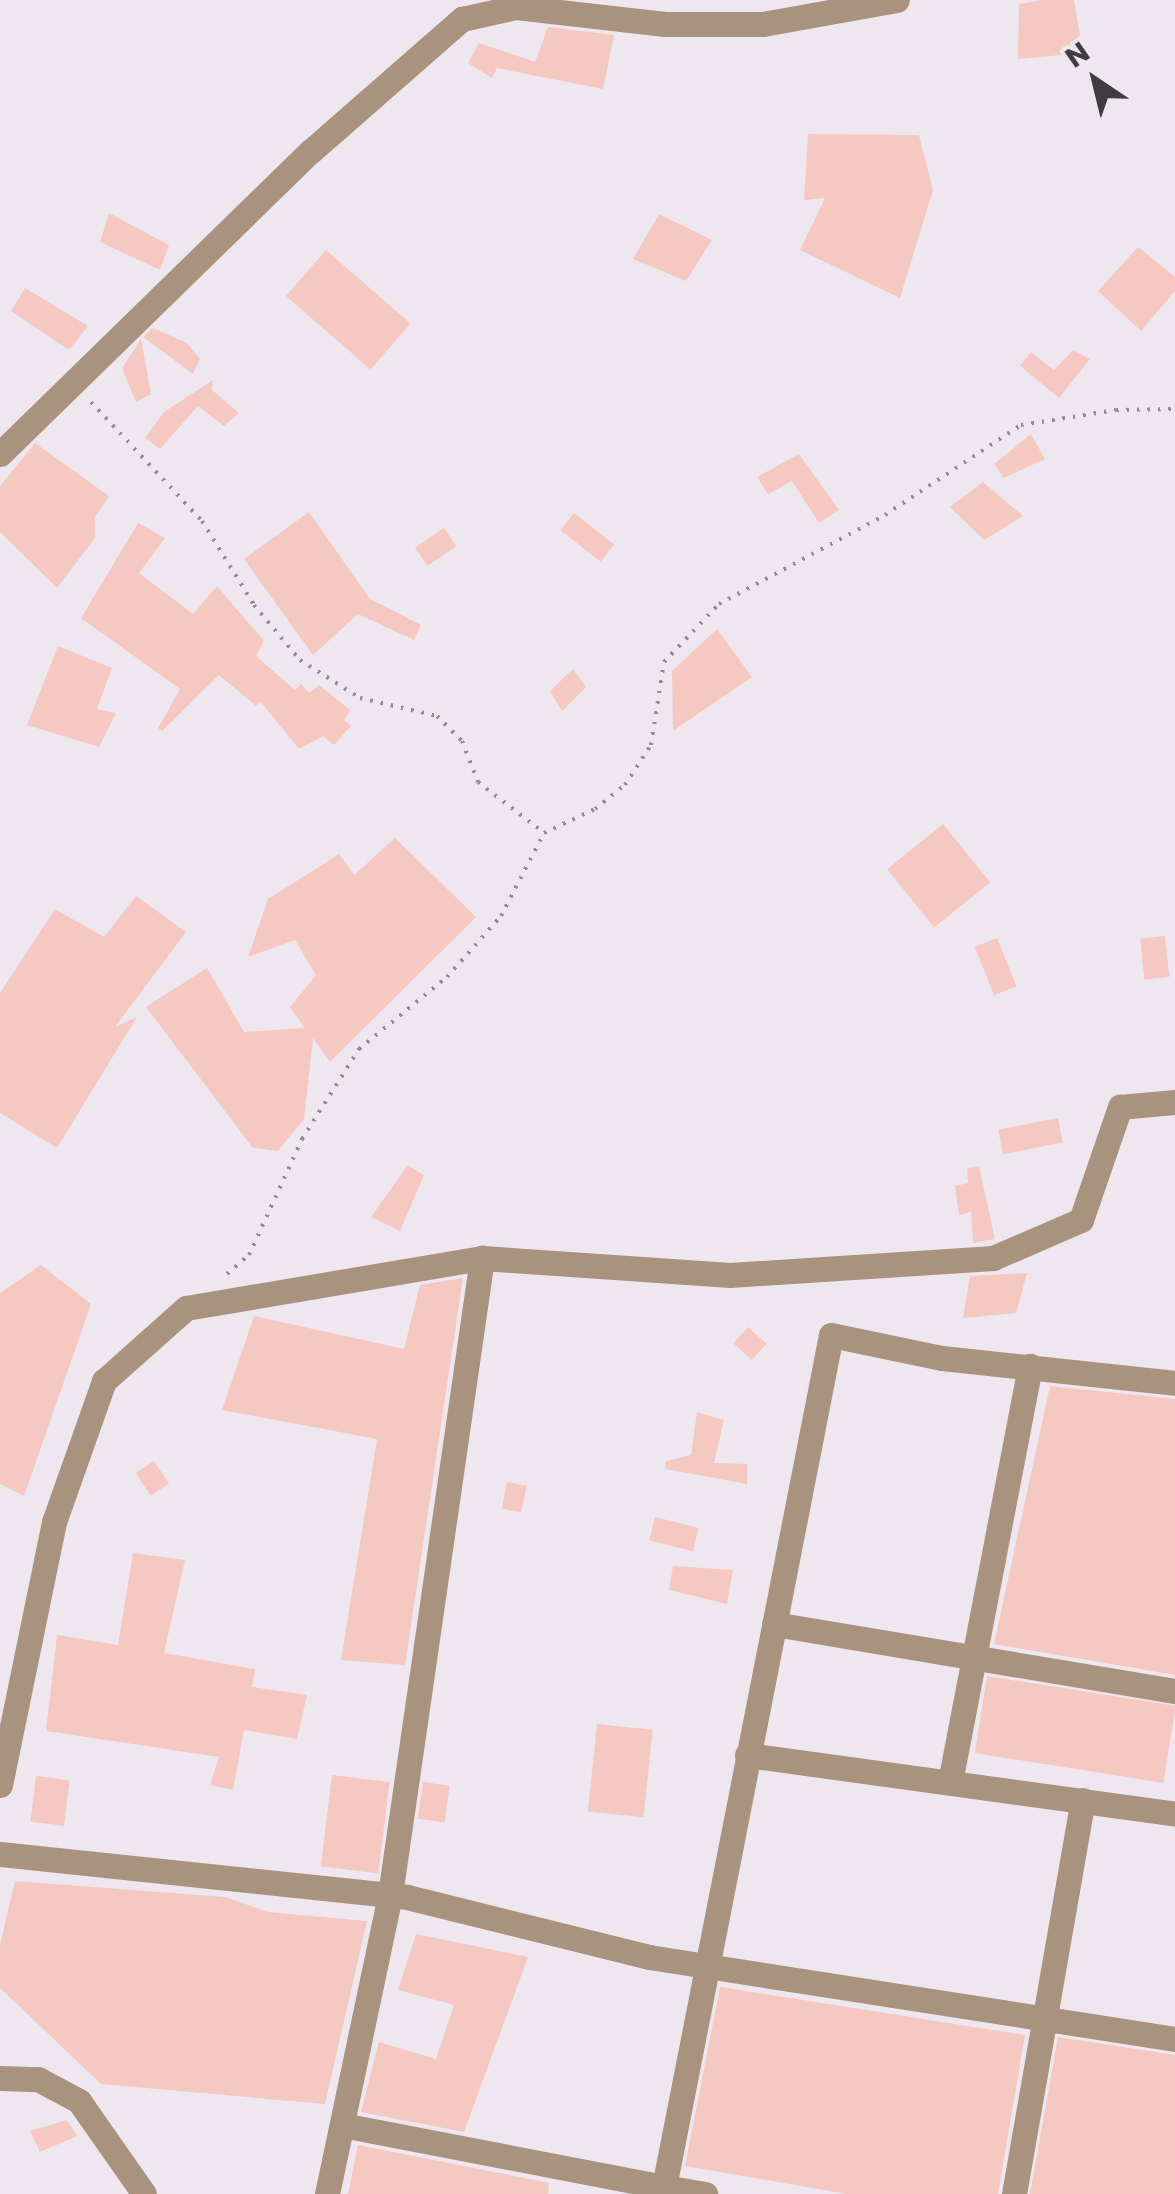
<!DOCTYPE html>
<html>
<head>
<meta charset="utf-8">
<style>
  body { margin:0 }
  #map { position:relative; width:1175px; height:2194px; overflow:hidden; background:#eee7ef; font-family:Poppins,sans-serif }
  div>[style] { position:absolute }
  .building>* { inset:0; background:#f5c9c2; transform-origin:0 0 }
  .path>* { height:4px; margin-top:-2px; transform-origin:0; background:repeating-linear-gradient(90deg,#928d93 0 2.5px,transparent 0 10.5px) }
  .minor>* { height:25px; margin:-12.5px; padding:0 12.5px; transform-origin:12.5px; border-radius:12.5px; background:#a9937f }
  span { translate:-50% -50%; white-space:nowrap; text-align:center; line-height:1.15; -webkit-text-stroke:8px #eee7ef; paint-order:stroke }
  .north { position:absolute; left:1045px; top:30px; width:100px; height:100px; -webkit-text-stroke:8px #eee7ef; paint-order:stroke; rotate:325deg; font-size:28px; font-weight:700; line-height:40px; text-align:center; color:#3f3c3f }
  .north::after { content:''; display:block; margin:auto; width:35px; height:45px; background:#3f3c3f; clip-path:polygon(50% 0,100% 100%,50% 72%,0 100%) }
</style>
</head>
<body>
<div id="map">
  <div class="building">
    <div style="clip-path:polygon(1042px 0,1074px 0,1083px 53px,1018px 59px,1019px 4px)"></div>
    <div style="clip-path:polygon(548px 27px,614px 35px,603px 89px,497px 68px,492px 78px,468px 63px,479px 43px,535px 62px)"></div>
    <div style="clip-path:polygon(808px 134px,919px 135px,933px 190px,900px 298px,800px 250px,825px 198px,804px 200px)"></div>
    <div style="clip-path:polygon(109px 213px,169px 245px,160px 270px,100px 242px)"></div>
    <div style="clip-path:polygon(659px 214px,712px 240px,686px 281px,633px 259px)"></div>
    <div style="clip-path:polygon(1138px 247px,1175px 277px,1175px 291px,1141px 331px,1098px 291px)"></div>
    <div style="left:326px;top:250px;width:112px;height:61px;rotate:41deg"></div>
    <div style="clip-path:polygon(25px 288px,88px 326px,69px 350px,11px 311px)"></div>
    <div style="clip-path:polygon(153px 328px,187px 343px,200px 359px,193px 374px,143px 337px)"></div>
    <div style="clip-path:polygon(141px 339px,151px 394px,136px 402px,122px 368px)"></div>
    <div style="clip-path:polygon(1073px 350px,1090px 359px,1059px 398px,1020px 366px,1031px 352px,1054px 370px)"></div>
    <div style="clip-path:polygon(213px 380px,212px 390px,239px 413px,224px 426px,198px 406px,160px 449px,145px 438px,164px 412px)"></div>
    <div style="clip-path:polygon(1031px 434px,1045px 459px,1004px 478px,994px 464px)"></div>
    <div style="clip-path:polygon(35px 443px,109px 496px,95px 517px,95px 538px,57px 588px,0 532px,0 486px)"></div>
    <div style="clip-path:polygon(799px 454px,839px 510px,819px 523px,792px 481px,768px 494px,757px 477px)"></div>
    <div style="clip-path:polygon(983px 482px,1023px 516px,984px 540px,950px 507px)"></div>
    <div style="clip-path:polygon(309px 512px,370px 599px,421px 625px,414px 640px,358px 614px,313px 655px,244px 559px)"></div>
    <div style="left:574px;top:513px;width:51px;height:22px;rotate:38deg"></div>
    <div style="clip-path:polygon(138px 523px,165px 538px,139px 573px,193px 614px,217px 586px,264px 641px,256px 656px,295px 690px,301px 684px,309px 693px,319px 685px,350px 710px,344px 720px,351px 726px,334px 745px,323px 736px,299px 749px,260px 701px,256px 706px,219px 675px,162px 731px,158px 728px,180px 689px,81px 618px)"></div>
    <div style="left:444px;top:528px;width:22px;height:35px;rotate:56deg"></div>
    <div style="clip-path:polygon(717px 629px,752px 677px,673px 731px,672px 671px)"></div>
    <div style="clip-path:polygon(58px 646px,112px 668px,97px 709px,116px 713px,99px 747px,27px 725px)"></div>
    <div style="clip-path:polygon(573px 669px,586px 687px,562px 711px,550px 691px)"></div>
    <div style="left:943px;top:824px;width:75px;height:72px;rotate:51deg"></div>
    <div style="clip-path:polygon(395px 838px,476px 917px,330px 1062px,313px 1038px,304px 1119px,278px 1151px,253px 1148px,146px 1007px,207px 968px,244px 1032px,305px 1028px,290px 1007px,316px 975px,295px 940px,248px 957px,268px 899px,339px 854px,354px 875px)"></div>
    <div style="clip-path:polygon(136px 896px,186px 932px,115px 1027px,137px 1017px,57px 1148px,0 1113px,0 993px,55px 909px,104px 937px)"></div>
    <div style="left:1165px;top:936px;width:41px;height:25px;rotate:84deg"></div>
    <div style="left:997px;top:938px;width:52px;height:24px;rotate:68deg"></div>
    <div style="left:1058px;top:1118px;width:25px;height:61px;rotate:79deg"></div>
    <div style="clip-path:polygon(408px 1165px,424px 1175px,400px 1231px,371px 1217px)"></div>
    <div style="clip-path:polygon(979px 1166px,995px 1239px,973px 1243px,971px 1212px,959px 1215px,955px 1186px,968px 1183px,967px 1168px)"></div>
    <div style="clip-path:polygon(41px 1265px,91px 1304px,24px 1496px,0 1484px,0 1293px)"></div>
    <div style="clip-path:polygon(1027px 1273px,1016px 1313px,963px 1318px,970px 1276px)"></div>
    <div style="clip-path:polygon(463px 1278px,405px 1665px,341px 1660px,377px 1439px,222px 1410px,254px 1316px,404px 1349px,420px 1285px)"></div>
    <div style="left:748px;top:1327px;width:25px;height:22px;rotate:42deg"></div>
    <div style="clip-path:polygon(1050px 1386px,1175px 1399px,1175px 1675px,994px 1644px)"></div>
    <div style="clip-path:polygon(697px 1412px,724px 1420px,714px 1463px,747px 1464px,747px 1484px,665px 1469px,666px 1461px,691px 1455px)"></div>
    <div style="left:154px;top:1461px;width:27px;height:22px;rotate:56deg"></div>
    <div style="left:507px;top:1482px;width:20px;height:27px;rotate:11deg"></div>
    <div style="left:655px;top:1517px;width:45px;height:24px;rotate:14deg"></div>
    <div style="clip-path:polygon(133px 1553px,185px 1560px,164px 1653px,255px 1669px,252px 1687px,307px 1695px,297px 1739px,244px 1730px,233px 1790px,210px 1785px,219px 1757px,46px 1731px,57px 1635px,118px 1645px)"></div>
    <div style="clip-path:polygon(673px 1566px,733px 1570px,727px 1604px,669px 1590px)"></div>
    <div style="left:987px;top:1676px;width:191px;height:78px;rotate:9deg"></div>
    <div style="left:597px;top:1724px;width:56px;height:88px;rotate:6deg"></div>
    <div style="left:332px;top:1775px;width:58px;height:92px;rotate:7deg"></div>
    <div style="left:36px;top:1776px;width:34px;height:46px;rotate:7deg"></div>
    <div style="left:423px;top:1782px;width:27px;height:37px;rotate:8deg"></div>
    <div style="clip-path:polygon(15px 1881px,225px 1897px,268px 1912px,367px 1921px,325px 2104px,101px 2084px,0 1988px,0 1945px)"></div>
    <div style="clip-path:polygon(416px 1934px,528px 1957px,464px 2132px,361px 2112px,379px 2042px,436px 2059px,454px 2005px,398px 1990px)"></div>
    <div style="clip-path:polygon(720px 1987px,1025px 2035px,998px 2194px,847px 2194px,685px 2166px)"></div>
    <div style="clip-path:polygon(1058px 2037px,1175px 2055px,1175px 2194px,1030px 2194px)"></div>
    <div style="clip-path:polygon(67px 2120px,77px 2136px,40px 2152px,30px 2131px)"></div>
    <div style="clip-path:polygon(358px 2145px,549px 2183px,548px 2194px,348px 2194px)"></div>
  </div>
  <div class="path">
    <div style="left:91px;top:402px;width:163px;rotate:47deg"></div>
    <div style="left:202px;top:521px;width:99px;rotate:58.2deg"></div>
    <div style="left:254px;top:605px;width:72px;rotate:50.1deg"></div>
    <div style="left:300px;top:660px;width:71px;rotate:32.3deg"></div>
    <div style="left:360px;top:698px;width:79px;rotate:13.2deg"></div>
    <div style="left:437px;top:716px;width:35px;rotate:45deg"></div>
    <div style="left:462px;top:741px;width:44px;rotate:68.7deg"></div>
    <div style="left:478px;top:782px;width:82px;rotate:37.6deg"></div>
    <div style="left:227px;top:1274px;width:29px;rotate:-41deg"></div>
    <div style="left:249px;top:1255px;width:128px;rotate:-65.4deg"></div>
    <div style="left:302px;top:1139px;width:107px;rotate:-57.7deg"></div>
    <div style="left:359px;top:1049px;width:114px;rotate:-39.3deg"></div>
    <div style="left:447px;top:977px;width:81px;rotate:-48.5deg"></div>
    <div style="left:501px;top:916px;width:93px;rotate:-62.6deg"></div>
    <div style="left:544px;top:833px;width:56px;rotate:-25.2deg"></div>
    <div style="left:595px;top:809px;width:38px;rotate:-39deg"></div>
    <div style="left:625px;top:785px;width:48px;rotate:-57deg"></div>
    <div style="left:651px;top:745px;width:84px;rotate:-81.1deg"></div>
    <div style="left:664px;top:662px;width:80px;rotate:-46.5deg"></div>
    <div style="left:719px;top:604px;width:188px;rotate:-28.2deg"></div>
    <div style="left:885px;top:515px;width:163px;rotate:-33.5deg"></div>
    <div style="left:1021px;top:425px;width:96px;rotate:-9deg"></div>
    <div style="left:1116px;top:410px;width:59px;rotate:-1deg"></div>
  </div>
  <div class="minor">
    <div style="left:0;top:454px;width:434px;rotate:-44.3deg"></div>
    <div style="left:311px;top:151px;width:201px;rotate:-41.2deg"></div>
    <div style="left:462px;top:19px;width:55px;rotate:-12.5deg"></div>
    <div style="left:516px;top:7px;width:150px;rotate:6.5deg"></div>
    <div style="left:665px;top:24px;width:98px"></div>
    <div style="left:763px;top:24px;width:136px;rotate:-10.2deg"></div>
    <div style="left:774px;top:1624px;width:407px;rotate:9.5deg"></div>
    <div style="left:747px;top:1755px;width:432px;rotate:7.8deg"></div>
    <div style="left:950px;top:1782px;width:424px;rotate:-79.1deg"></div>
    <div style="left:0;top:1785px;width:268px;rotate:-78.4deg"></div>
    <div style="left:54px;top:1522px;width:150px;rotate:-70.5deg"></div>
    <div style="left:104px;top:1381px;width:110px;rotate:-41.7deg"></div>
    <div style="left:186px;top:1308px;width:300px;rotate:-9.6deg"></div>
    <div style="left:482px;top:1258px;width:249px;rotate:3.9deg"></div>
    <div style="left:730px;top:1275px;width:264px;rotate:-3.7deg"></div>
    <div style="left:993px;top:1258px;width:96px;rotate:-23.4deg"></div>
    <div style="left:1081px;top:1220px;width:120px;rotate:-71deg"></div>
    <div style="left:1120px;top:1107px;width:55px;rotate:-5.2deg"></div>
    <div style="left:0;top:1854px;width:409px;rotate:6deg"></div>
    <div style="left:407px;top:1897px;width:249px;rotate:13.9deg"></div>
    <div style="left:649px;top:1957px;width:532px;rotate:8.86deg"></div>
    <div style="left:0;top:2078px;width:38px;rotate:2deg"></div>
    <div style="left:38px;top:2079px;width:47px;rotate:28.2deg"></div>
    <div style="left:79px;top:2101px;width:113px;rotate:55deg"></div>
    <div style="left:342px;top:2125px;width:328px;rotate:10.9deg"></div>
    <div style="left:664px;top:2187px;width:868px;rotate:-78.91deg"></div>
    <div style="left:831px;top:1335px;width:113px;rotate:11.7deg"></div>
    <div style="left:942px;top:1358px;width:234px;rotate:6.1deg"></div>
    <div style="left:327px;top:2194px;width:306px;rotate:-78.1deg"></div>
    <div style="left:390px;top:1895px;width:644px;rotate:-81.78deg"></div>
    <div style="left:663px;top:2194px;width:7px;rotate:-82deg"></div>
    <div style="left:664px;top:2187px;width:42px;rotate:9.7deg"></div>
    <div style="left:1014px;top:2194px;width:400px;rotate:-80.1deg"></div>
  </div>
  <div class="north">N</div>
</div>
</body>
</html>
